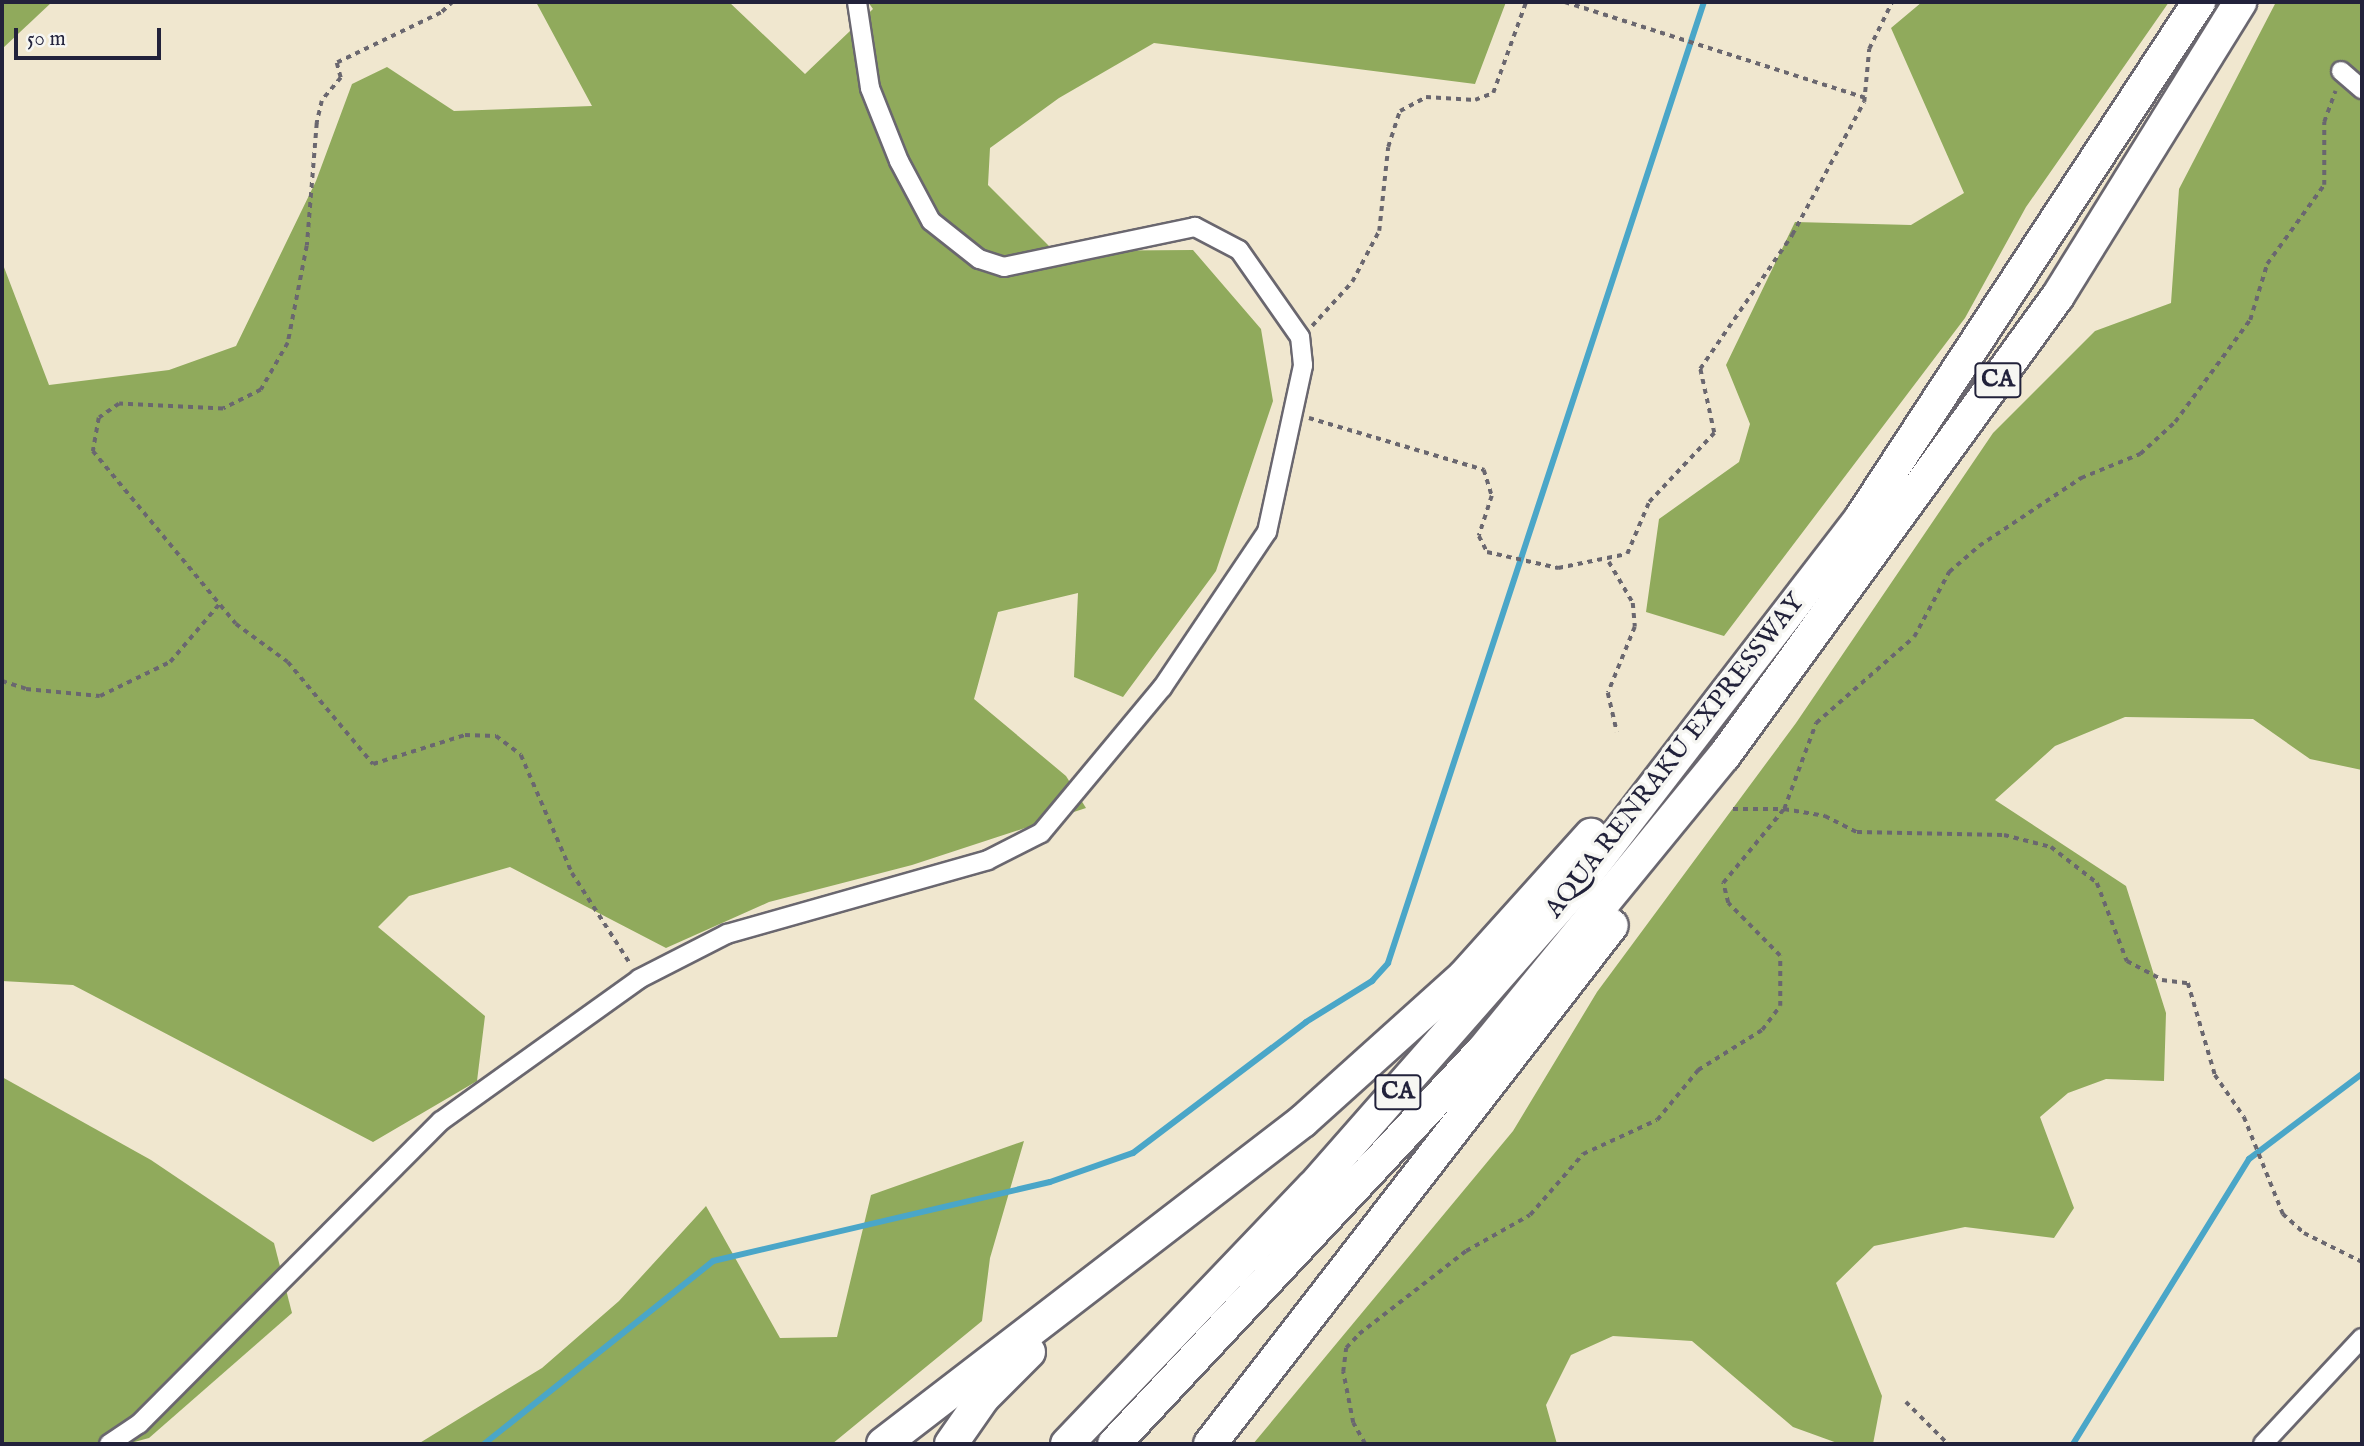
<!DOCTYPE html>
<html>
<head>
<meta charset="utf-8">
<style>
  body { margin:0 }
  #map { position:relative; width:2364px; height:1446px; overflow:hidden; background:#f0e7cf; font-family:"IM FELL English",serif }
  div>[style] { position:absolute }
  .forest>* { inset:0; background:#90aa5c }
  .stream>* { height:6px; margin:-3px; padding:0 3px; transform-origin:3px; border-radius:3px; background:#4aa6c8 }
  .path>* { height:3.5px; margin-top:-1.75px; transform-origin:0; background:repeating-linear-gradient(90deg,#6a676f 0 5px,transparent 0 10px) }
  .roads { filter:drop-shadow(2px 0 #6a676f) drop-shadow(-2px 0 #6a676f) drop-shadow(0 2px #6a676f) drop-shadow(0 -2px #6a676f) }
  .minor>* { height:18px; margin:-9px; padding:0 9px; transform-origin:9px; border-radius:9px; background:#fff }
  .motorway>* { height:32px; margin:-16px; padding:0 16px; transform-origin:16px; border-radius:16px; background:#fff }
  span { translate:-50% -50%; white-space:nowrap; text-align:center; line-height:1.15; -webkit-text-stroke:7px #f6f6f2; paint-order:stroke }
  .shield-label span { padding:2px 5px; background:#f6f6f2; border:2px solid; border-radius:5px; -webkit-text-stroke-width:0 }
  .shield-label { font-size:24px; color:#22223b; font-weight:700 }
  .street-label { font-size:26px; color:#22223b }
  .frame { position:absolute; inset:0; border:4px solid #22223b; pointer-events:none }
  .scale { position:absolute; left:14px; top:28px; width:147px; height:32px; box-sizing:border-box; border:4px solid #22223b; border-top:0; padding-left:9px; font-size:21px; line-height:24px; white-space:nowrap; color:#22223b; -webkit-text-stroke:5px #f6f6f2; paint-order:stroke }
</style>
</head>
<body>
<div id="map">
  <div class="forest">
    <div style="clip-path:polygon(2px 2px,52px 2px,2px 49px)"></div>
    <div style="clip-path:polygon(536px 2px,729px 2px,805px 74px,873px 9px,868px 2px,1506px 2px,1475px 84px,1154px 43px,1059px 98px,990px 148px,988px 185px,1054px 251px,1193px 250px,1261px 329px,1273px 401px,1216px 571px,1123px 697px,1074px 677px,1078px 593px,998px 612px,974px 699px,1066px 776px,1086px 808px,912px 865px,769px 902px,666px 948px,510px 867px,409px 896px,378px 927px,485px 1016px,477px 1081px,373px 1142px,73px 985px,2px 981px,2px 262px,49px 385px,169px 370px,236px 346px,316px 181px,352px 84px,387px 67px,454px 111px,592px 106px)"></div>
    <div style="clip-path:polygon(1922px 2px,2169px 2px,2026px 207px,1965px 318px,1724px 636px,1646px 612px,1659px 519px,1739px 462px,1750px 424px,1726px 365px,1795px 222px,1911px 225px,1964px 193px,1891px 28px)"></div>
    <div style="clip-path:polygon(2276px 2px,2362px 2px,2362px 770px,2310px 759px,2253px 719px,2125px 717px,2055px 746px,1995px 800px,2126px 886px,2166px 1013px,2164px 1081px,2106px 1079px,2068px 1093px,2040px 1117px,2074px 1208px,2054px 1238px,1965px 1227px,1874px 1246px,1836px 1283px,1882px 1396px,1873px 1444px,1840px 1444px,1793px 1427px,1692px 1341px,1613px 1336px,1571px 1355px,1546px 1405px,1557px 1444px,1253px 1444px,1513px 1131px,1597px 992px,1796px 723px,1993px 433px,2095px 331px,2171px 303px,2179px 189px)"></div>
    <div style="clip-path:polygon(2px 1077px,151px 1160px,274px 1243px,292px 1313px,149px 1438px,127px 1444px,2px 1444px)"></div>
    <div style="clip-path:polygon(1024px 1141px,990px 1258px,982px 1321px,832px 1444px,418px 1444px,542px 1368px,619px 1301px,706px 1206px,780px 1338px,837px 1337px,871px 1195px)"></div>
  </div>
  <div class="stream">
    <div style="left:484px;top:1444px;width:293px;rotate:-38.6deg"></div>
    <div style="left:713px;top:1261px;width:346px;rotate:-13.2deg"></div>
    <div style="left:1050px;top:1182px;width:88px;rotate:-19.3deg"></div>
    <div style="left:1133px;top:1153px;width:217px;rotate:-37.1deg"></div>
    <div style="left:1306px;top:1022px;width:78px;rotate:-31.8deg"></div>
    <div style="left:1372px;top:981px;width:24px;rotate:-48deg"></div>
    <div style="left:1388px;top:963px;width:1012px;rotate:-71.8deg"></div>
    <div style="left:2073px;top:1444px;width:335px;rotate:-58.3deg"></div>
    <div style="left:2249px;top:1159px;width:141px;rotate:-37deg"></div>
  </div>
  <div class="path">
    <div style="left:453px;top:2px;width:16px;rotate:137deg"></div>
    <div style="left:441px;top:13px;width:115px;rotate:154.3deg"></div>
    <div style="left:337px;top:63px;width:16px;rotate:75deg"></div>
    <div style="left:341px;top:78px;width:30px;rotate:130deg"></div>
    <div style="left:322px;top:101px;width:23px;rotate:103deg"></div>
    <div style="left:317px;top:123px;width:123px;rotate:94.6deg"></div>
    <div style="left:307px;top:246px;width:99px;rotate:101.1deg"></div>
    <div style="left:288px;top:343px;width:54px;rotate:119.9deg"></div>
    <div style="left:261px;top:390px;width:42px;rotate:153.4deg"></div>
    <div style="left:223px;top:409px;width:104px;rotate:-177.2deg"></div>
    <div style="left:119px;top:404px;width:24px;rotate:145deg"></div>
    <div style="left:99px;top:418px;width:34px;rotate:100deg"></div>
    <div style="left:93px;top:451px;width:224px;rotate:50.4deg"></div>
    <div style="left:236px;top:624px;width:64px;rotate:36.2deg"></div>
    <div style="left:288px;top:662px;width:133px;rotate:50.2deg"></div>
    <div style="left:373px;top:764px;width:96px;rotate:-17.5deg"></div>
    <div style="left:465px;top:735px;width:31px;rotate:2deg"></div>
    <div style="left:496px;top:736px;width:31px;rotate:37deg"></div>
    <div style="left:521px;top:755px;width:129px;rotate:66.6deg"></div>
    <div style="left:572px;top:873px;width:109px;rotate:57.3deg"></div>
    <div style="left:1565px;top:2px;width:315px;rotate:17.7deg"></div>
    <div style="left:1312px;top:326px;width:59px;rotate:-47.7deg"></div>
    <div style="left:1352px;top:282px;width:58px;rotate:-62.1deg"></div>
    <div style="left:1379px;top:231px;width:84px;rotate:-83.9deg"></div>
    <div style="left:1388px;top:147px;width:38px;rotate:-72deg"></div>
    <div style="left:1400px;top:111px;width:30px;rotate:-28deg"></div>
    <div style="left:1426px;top:97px;width:49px;rotate:3.5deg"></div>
    <div style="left:1475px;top:100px;width:19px;rotate:-21deg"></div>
    <div style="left:1493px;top:93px;width:97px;rotate:-70.1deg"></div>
    <div style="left:1309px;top:418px;width:183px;rotate:16.5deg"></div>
    <div style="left:1484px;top:470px;width:27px;rotate:73deg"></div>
    <div style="left:1492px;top:496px;width:42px;rotate:108deg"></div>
    <div style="left:1479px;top:536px;width:18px;rotate:63deg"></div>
    <div style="left:1487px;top:552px;width:73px;rotate:12.7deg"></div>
    <div style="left:1558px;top:568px;width:70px;rotate:-11.5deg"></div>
    <div style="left:1627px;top:554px;width:56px;rotate:-67.1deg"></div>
    <div style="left:1649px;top:502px;width:95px;rotate:-46.7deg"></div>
    <div style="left:1714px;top:433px;width:66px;rotate:-102.3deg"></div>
    <div style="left:1700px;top:369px;width:163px;rotate:-55.5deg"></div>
    <div style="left:1792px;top:235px;width:151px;rotate:-61.6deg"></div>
    <div style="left:1864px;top:102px;width:53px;rotate:-84.6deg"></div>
    <div style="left:1869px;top:49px;width:52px;rotate:-63.9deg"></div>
    <div style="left:1609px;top:562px;width:48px;rotate:59.7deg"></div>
    <div style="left:1633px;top:603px;width:24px;rotate:85deg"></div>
    <div style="left:1635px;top:627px;width:71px;rotate:112.2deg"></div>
    <div style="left:1608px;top:693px;width:40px;rotate:77deg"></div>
    <div style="left:2px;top:681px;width:25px;rotate:18deg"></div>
    <div style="left:26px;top:689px;width:74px;rotate:5.4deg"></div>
    <div style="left:100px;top:696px;width:78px;rotate:-25.9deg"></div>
    <div style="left:170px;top:662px;width:79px;rotate:-49.6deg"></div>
    <div style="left:1733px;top:809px;width:51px"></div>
    <div style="left:1784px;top:809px;width:42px;rotate:9.7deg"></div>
    <div style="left:1825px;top:816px;width:36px;rotate:27deg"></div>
    <div style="left:1857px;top:832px;width:147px;rotate:1.2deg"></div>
    <div style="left:2004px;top:835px;width:49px;rotate:14.3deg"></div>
    <div style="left:2051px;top:847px;width:58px;rotate:38deg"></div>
    <div style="left:2097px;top:883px;width:84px;rotate:69deg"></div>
    <div style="left:2127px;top:961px;width:40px;rotate:28deg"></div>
    <div style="left:2162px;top:980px;width:26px;rotate:7deg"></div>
    <div style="left:2188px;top:983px;width:96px;rotate:73.6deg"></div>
    <div style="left:2215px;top:1075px;width:51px;rotate:55.4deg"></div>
    <div style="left:2244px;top:1117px;width:105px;rotate:68.1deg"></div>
    <div style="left:2283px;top:1214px;width:28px;rotate:42deg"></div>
    <div style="left:2304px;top:1233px;width:65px;rotate:26.6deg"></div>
    <div style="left:1906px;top:1402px;width:59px;rotate:45deg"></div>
    <div style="left:1365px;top:1444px;width:24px;rotate:-120deg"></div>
    <div style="left:1353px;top:1423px;width:52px;rotate:-101.1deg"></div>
    <div style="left:1343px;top:1372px;width:24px;rotate:-83deg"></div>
    <div style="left:1346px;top:1348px;width:19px;rotate:-47deg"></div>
    <div style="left:1359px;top:1334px;width:135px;rotate:-37.8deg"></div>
    <div style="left:1466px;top:1251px;width:73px;rotate:-29.4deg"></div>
    <div style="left:1530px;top:1215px;width:81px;rotate:-49deg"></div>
    <div style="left:1583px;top:1154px;width:81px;rotate:-24.7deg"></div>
    <div style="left:1657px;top:1120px;width:65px;rotate:-50.6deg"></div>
    <div style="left:1698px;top:1070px;width:75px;rotate:-32deg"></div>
    <div style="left:1762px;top:1030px;width:30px;rotate:-53deg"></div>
    <div style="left:1780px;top:1006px;width:50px;rotate:-90deg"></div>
    <div style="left:1780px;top:956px;width:74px;rotate:-134.5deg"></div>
    <div style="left:1728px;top:903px;width:21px;rotate:-104deg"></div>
    <div style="left:1723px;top:883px;width:96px;rotate:-50.5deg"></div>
    <div style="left:1784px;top:809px;width:92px;rotate:-69.6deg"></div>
    <div style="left:1816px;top:723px;width:130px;rotate:-41.3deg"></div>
    <div style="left:1914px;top:637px;width:74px;rotate:-61.7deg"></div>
    <div style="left:1949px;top:572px;width:40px;rotate:-41deg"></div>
    <div style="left:1979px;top:546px;width:123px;rotate:-33.7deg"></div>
    <div style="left:2081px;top:478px;width:64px;rotate:-22.1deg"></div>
    <div style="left:2140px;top:454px;width:47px;rotate:-42.4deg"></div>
    <div style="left:2175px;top:422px;width:127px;rotate:-53.7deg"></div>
    <div style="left:2250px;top:320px;width:59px;rotate:-73.1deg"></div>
    <div style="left:2267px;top:264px;width:97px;rotate:-54.2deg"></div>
    <div style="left:2324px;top:185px;width:63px;rotate:-90deg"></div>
    <div style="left:2324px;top:122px;width:33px;rotate:-70deg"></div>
  </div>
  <div class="roads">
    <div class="minor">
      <div style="left:2341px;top:71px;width:28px;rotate:41deg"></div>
      <div style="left:109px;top:1444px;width:36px;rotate:-34deg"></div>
      <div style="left:139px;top:1424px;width:428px;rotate:-45.1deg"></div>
      <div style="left:441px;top:1121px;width:244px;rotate:-35.6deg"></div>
      <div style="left:639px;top:979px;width:99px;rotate:-27.1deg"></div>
      <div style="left:727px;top:934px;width:271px;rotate:-15.8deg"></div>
      <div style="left:988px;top:860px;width:59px;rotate:-27deg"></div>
      <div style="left:1041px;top:833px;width:189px;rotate:-50.2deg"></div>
      <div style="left:1162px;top:688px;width:188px;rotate:-56.1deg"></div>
      <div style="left:1267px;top:532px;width:171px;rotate:-77.8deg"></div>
      <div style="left:1303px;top:365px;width:28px;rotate:-96deg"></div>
      <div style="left:1300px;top:337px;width:106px;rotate:-125deg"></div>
      <div style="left:1239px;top:250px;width:50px;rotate:-152.4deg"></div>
      <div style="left:1195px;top:227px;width:195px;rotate:168.2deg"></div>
      <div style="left:1004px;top:267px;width:26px;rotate:-162deg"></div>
      <div style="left:979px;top:259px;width:61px;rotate:-141.6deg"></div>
      <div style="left:931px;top:221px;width:68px;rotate:-118.1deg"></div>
      <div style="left:899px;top:161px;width:79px;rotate:-111.7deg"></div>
      <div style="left:870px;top:88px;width:87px;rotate:-98.6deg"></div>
      <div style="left:2263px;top:1444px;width:145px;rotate:-47deg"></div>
    </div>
    <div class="motorway">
      <div style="left:883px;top:1444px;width:530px;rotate:-37.56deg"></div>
      <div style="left:1303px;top:1121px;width:217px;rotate:-42deg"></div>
      <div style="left:1464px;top:976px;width:190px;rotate:-48deg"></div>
      <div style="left:951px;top:1444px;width:56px;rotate:-55.2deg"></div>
      <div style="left:983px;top:1398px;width:65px;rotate:-45deg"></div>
      <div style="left:1067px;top:1444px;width:356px;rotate:-46.3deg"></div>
      <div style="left:1313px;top:1187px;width:403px;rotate:-48.7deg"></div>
      <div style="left:1579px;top:884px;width:464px;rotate:-52.4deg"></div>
      <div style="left:1862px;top:516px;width:615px;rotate:-56.75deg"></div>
      <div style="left:1114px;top:1444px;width:540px;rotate:-46.88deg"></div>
      <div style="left:1483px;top:1050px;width:380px;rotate:-50.7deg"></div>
      <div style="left:1724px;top:756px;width:568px;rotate:-54.02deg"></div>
      <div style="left:2058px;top:296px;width:346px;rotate:-58.2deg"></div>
      <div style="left:1210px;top:1444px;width:656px;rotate:-52.24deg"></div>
    </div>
  </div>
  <div class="shield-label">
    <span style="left:1998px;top:380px">CA</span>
    <span style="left:1398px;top:1092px">CA</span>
  </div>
  <div class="street-label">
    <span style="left:1675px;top:756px;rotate:-52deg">AQUA RENRAKU EXPRESSWAY</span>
  </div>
  <div class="frame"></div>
  <div class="scale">50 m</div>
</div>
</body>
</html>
